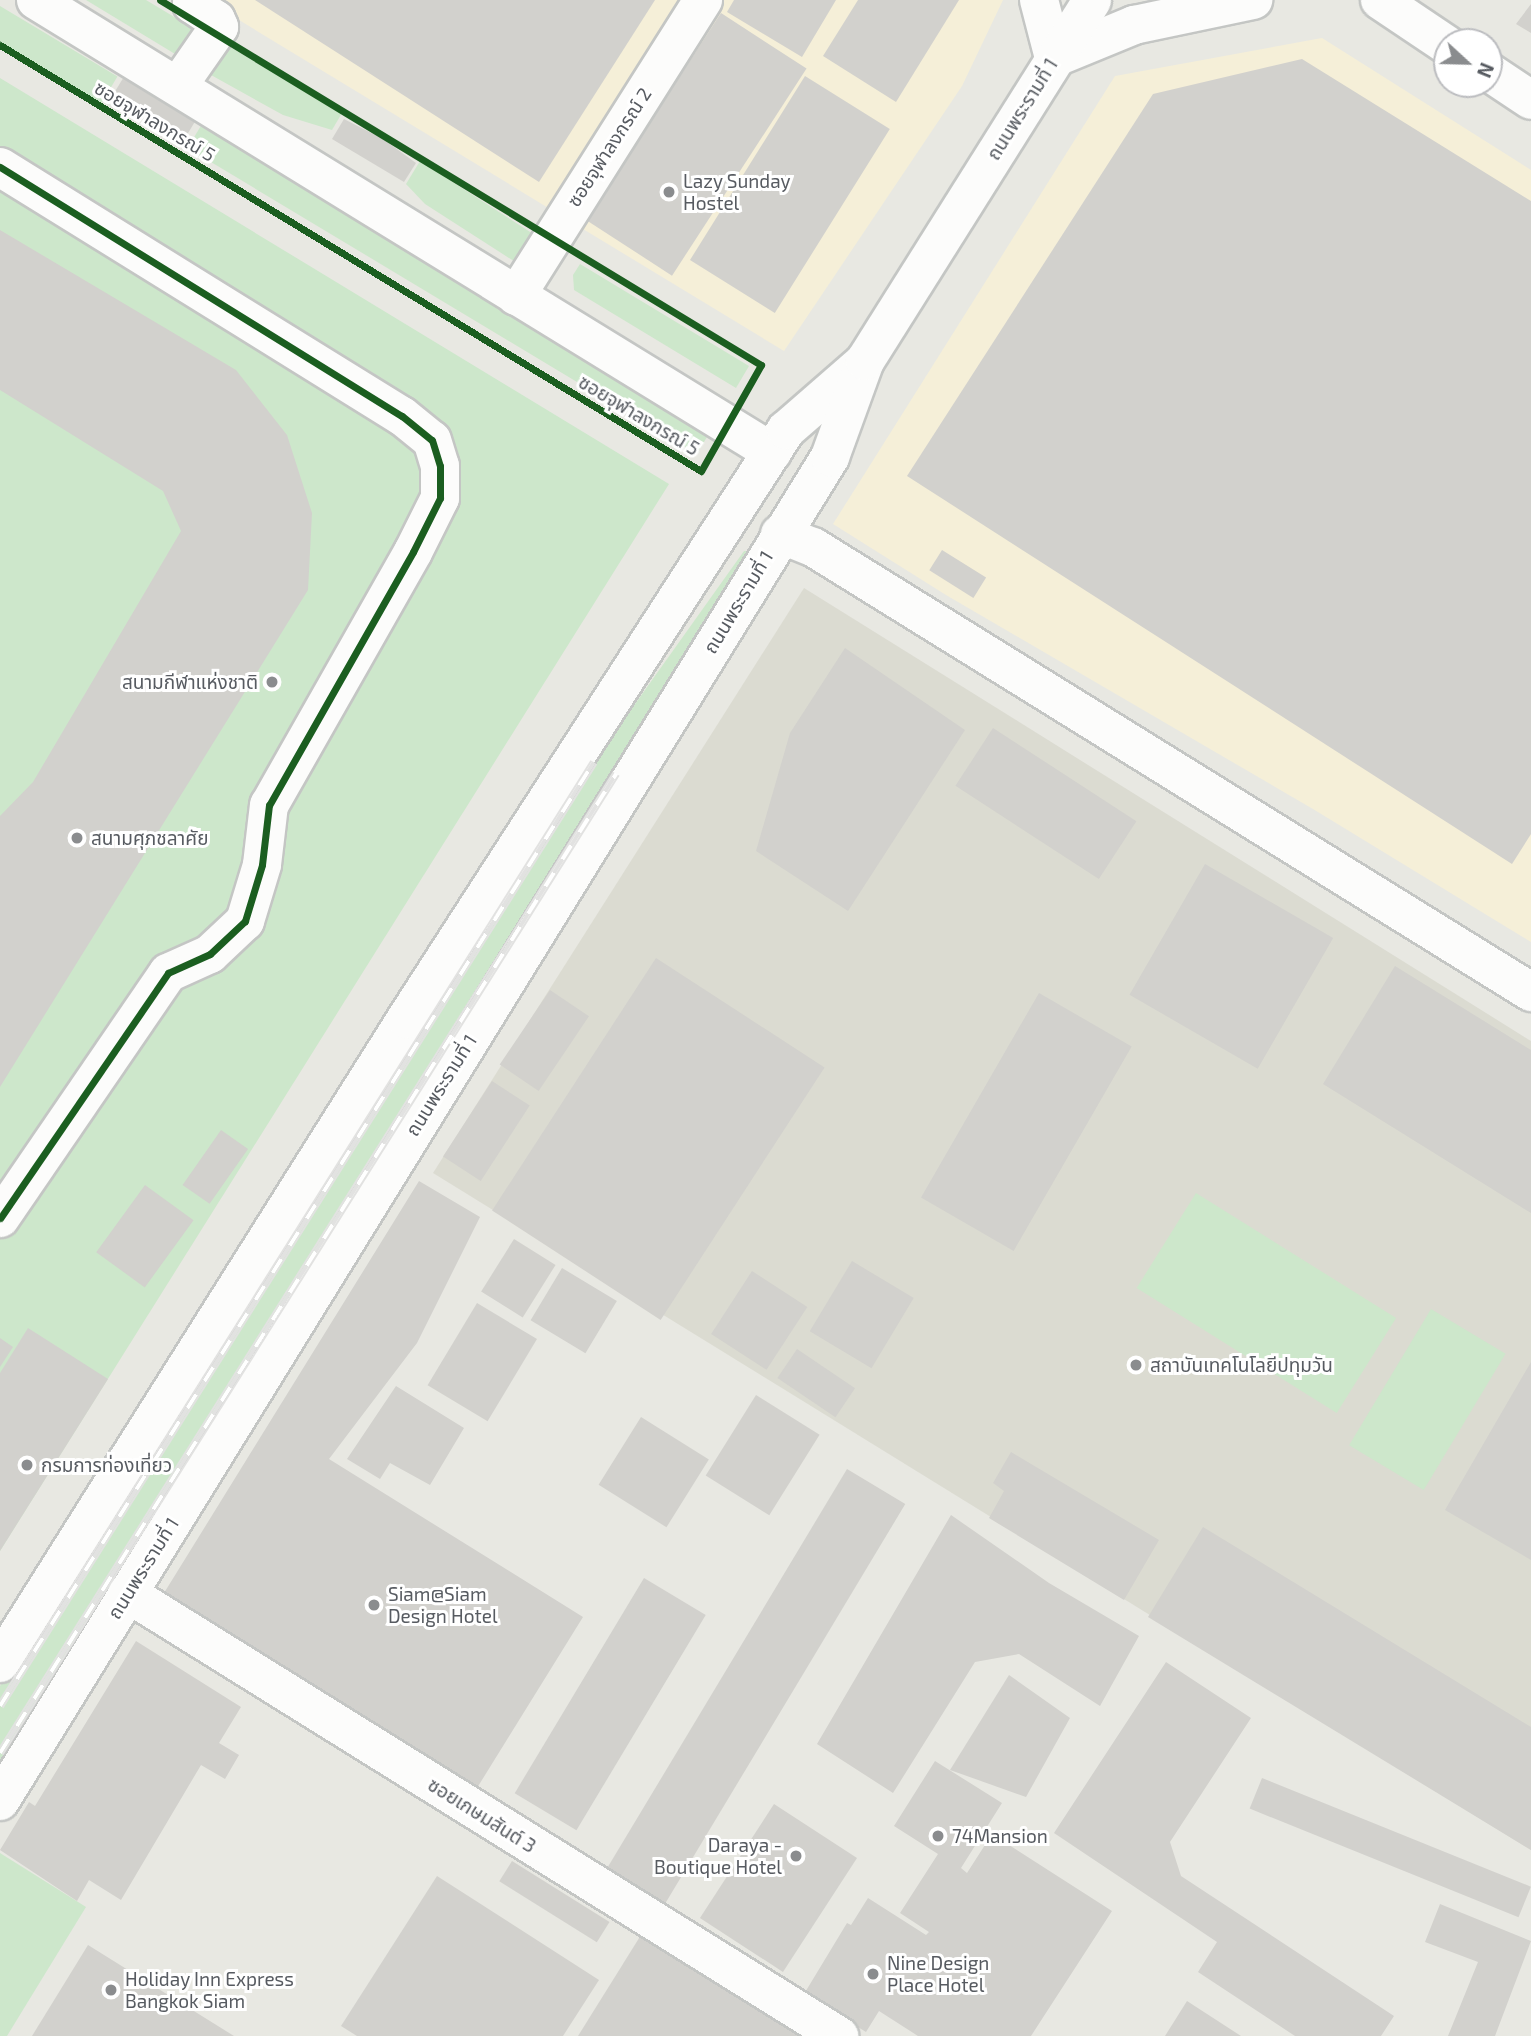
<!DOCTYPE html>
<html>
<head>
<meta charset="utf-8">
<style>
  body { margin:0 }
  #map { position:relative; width:1531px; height:2036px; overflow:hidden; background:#e8e8e2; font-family:"Exo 2","Noto Sans Thai",sans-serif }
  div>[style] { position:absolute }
  .commercial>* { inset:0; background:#f5efd8 }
  .education>* { inset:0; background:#dbdbd1 }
  .green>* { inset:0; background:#cde7cb; transform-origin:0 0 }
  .building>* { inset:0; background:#d2d1cd; transform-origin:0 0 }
  .roads { filter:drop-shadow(2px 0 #c4c6c4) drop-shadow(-2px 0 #c4c6c4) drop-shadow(0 2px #c4c6c4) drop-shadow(0 -2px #c4c6c4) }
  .minor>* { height:38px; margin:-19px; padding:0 19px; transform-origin:19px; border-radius:19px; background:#fcfcfb }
  .secondary>* { height:38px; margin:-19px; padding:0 19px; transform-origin:19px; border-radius:19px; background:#fcfcfb }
  .rail>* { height:8px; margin-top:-4px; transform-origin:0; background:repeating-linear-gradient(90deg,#fff 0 16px,#e2e2e1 0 32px); box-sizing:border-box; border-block:2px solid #e2e2e1 }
  .cycleway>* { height:7px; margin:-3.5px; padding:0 3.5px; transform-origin:3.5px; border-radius:3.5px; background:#1b5e20 }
  .dots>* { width:19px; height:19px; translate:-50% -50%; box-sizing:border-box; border:4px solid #fff; border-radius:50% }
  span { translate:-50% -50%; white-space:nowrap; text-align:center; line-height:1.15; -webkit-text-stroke:6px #fff; paint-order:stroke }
  .street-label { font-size:19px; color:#575b61 }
  .poi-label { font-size:19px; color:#575b61 }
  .left { translate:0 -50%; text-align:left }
  .right { translate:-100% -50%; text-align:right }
  .north { position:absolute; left:1433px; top:28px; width:70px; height:70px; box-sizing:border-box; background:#fff; border:2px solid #bcbdc0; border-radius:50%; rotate:112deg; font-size:19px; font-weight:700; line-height:28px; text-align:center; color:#575b61 }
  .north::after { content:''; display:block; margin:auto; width:24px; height:32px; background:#8a8c8e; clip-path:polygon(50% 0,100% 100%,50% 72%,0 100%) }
</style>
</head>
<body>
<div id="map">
  <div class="commercial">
    <div style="clip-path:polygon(206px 0,1003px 0,962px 86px,784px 351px)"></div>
    <div style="clip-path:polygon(1322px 38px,1531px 170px,1531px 942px,1313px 809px,946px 595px,833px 524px,1115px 76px)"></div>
  </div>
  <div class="education">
    <div style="clip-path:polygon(804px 588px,1531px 1041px,1531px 1850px,433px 1173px)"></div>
  </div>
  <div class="green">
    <div style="clip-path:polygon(86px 0,146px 0,196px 30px,180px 57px)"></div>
    <div style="left:0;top:6px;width:137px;height:31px;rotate:31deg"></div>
    <div style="clip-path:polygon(230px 47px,342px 113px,332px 130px,283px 115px,211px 75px)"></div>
    <div style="clip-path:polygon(0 78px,669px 484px,0 1551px)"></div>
    <div style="left:202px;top:124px;width:594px;height:28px;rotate:31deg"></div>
    <div style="clip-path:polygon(420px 161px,541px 239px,523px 267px,425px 204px,406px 184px)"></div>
    <div style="clip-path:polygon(580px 264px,749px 366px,736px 388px,574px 290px,573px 275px)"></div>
    <div style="clip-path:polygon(744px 551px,748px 551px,753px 557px,0 1766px,0 1686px,464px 944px)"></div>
    <div style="left:1196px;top:1193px;width:236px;height:112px;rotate:32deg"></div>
    <div style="left:1431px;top:1309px;width:87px;height:159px;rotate:31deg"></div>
    <div style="clip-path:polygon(0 1853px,86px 1907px,7px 2036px,0 2036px)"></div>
  </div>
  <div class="building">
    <div style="clip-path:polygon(255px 0,655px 0,539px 182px)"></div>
    <div style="clip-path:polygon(734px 0,836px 0,802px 57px,727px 12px)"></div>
    <div style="clip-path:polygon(858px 0,959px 0,896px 102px,823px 56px)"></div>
    <div style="clip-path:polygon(1531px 4px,1531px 33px,1516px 24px)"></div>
    <div style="left:721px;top:13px;width:102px;height:247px;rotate:33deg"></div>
    <div style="clip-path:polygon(1302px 59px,1531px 201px,1531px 834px,1512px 864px,907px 476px,1153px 94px)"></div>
    <div style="left:125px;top:75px;width:84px;height:22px;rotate:31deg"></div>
    <div style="left:805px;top:76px;width:100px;height:217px;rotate:32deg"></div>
    <div style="clip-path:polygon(344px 119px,383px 139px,416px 163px,404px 182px,332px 139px)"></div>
    <div style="clip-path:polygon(0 230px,236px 370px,287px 435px,312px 513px,308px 590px,0 1087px,0 816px,33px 782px,181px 531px,163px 491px,0 390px)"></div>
    <div style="left:942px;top:550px;width:52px;height:24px;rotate:32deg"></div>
    <div style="clip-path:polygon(845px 648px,965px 730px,848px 911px,756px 851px,790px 733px)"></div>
    <div style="left:993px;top:728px;width:171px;height:69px;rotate:33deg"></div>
    <div style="left:1205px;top:864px;width:148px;height:151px;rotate:30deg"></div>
    <div style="left:656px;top:958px;width:201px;height:301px;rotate:33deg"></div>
    <div style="clip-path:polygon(1395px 966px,1531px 1050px,1531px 1213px,1323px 1084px)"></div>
    <div style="left:550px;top:990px;width:47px;height:90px;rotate:34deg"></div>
    <div style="left:1039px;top:993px;width:107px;height:236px;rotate:30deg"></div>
    <div style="left:492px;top:1081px;width:45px;height:90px;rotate:33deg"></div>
    <div style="left:221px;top:1130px;width:33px;height:67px;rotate:35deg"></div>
    <div style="clip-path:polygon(419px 1181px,480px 1217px,417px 1343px,329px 1459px,583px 1617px,477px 1788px,164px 1593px)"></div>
    <div style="left:145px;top:1185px;width:60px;height:83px;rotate:36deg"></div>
    <div style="left:514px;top:1239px;width:49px;height:62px;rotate:32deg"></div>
    <div style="left:852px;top:1261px;width:72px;height:82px;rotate:31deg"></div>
    <div style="left:562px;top:1268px;width:64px;height:61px;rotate:31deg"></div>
    <div style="left:752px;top:1271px;width:66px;height:75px;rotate:33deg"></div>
    <div style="left:477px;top:1303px;width:70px;height:96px;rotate:31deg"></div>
    <div style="clip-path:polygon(28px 1328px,108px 1379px,0 1551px,0 1373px)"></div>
    <div style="clip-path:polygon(0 1338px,13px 1347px,0 1367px)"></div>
    <div style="left:797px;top:1349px;width:70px;height:35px;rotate:34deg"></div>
    <div style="clip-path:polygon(1531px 1362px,1531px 1560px,1445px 1510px)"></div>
    <div style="clip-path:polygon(396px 1386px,464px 1428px,430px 1485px,390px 1463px,380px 1479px,347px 1459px)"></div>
    <div style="left:756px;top:1395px;width:75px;height:95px;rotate:32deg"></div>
    <div style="left:641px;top:1417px;width:80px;height:80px;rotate:32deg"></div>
    <div style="clip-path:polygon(1011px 1452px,1159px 1540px,1124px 1600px,989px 1518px,1004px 1491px,993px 1483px)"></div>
    <div style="left:847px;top:1469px;width:68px;height:472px;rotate:31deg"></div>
    <div style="clip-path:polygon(951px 1515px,1049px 1583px,1139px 1636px,1100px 1706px,1019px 1654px,975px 1662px,893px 1793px,817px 1744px)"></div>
    <div style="clip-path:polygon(1203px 1527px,1531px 1727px,1531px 1850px,1148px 1617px)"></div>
    <div style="left:644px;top:1578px;width:72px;height:251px;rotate:31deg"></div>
    <div style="clip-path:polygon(136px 1641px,241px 1707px,219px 1743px,239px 1755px,225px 1779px,201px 1765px,121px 1900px,89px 1880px,77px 1901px,0 1850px,29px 1802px,35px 1806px)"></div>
    <div style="clip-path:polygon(1166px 1662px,1251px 1718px,1170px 1842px,1181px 1876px,1394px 2016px,1381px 2036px,1295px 2036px,1198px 1972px,1217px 1942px,1054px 1833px)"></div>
    <div style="clip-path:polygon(1009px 1675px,1070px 1718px,1026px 1797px,950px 1770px)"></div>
    <div style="clip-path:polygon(935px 1761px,1002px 1803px,961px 1868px,967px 1873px,992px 1834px,1112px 1911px,1031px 2036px,918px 2036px,879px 2011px,866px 2032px,804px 1994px,847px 1923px,851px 1925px,868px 1898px,926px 1935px,929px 1932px,900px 1913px,938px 1854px,894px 1826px)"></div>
    <div style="left:1262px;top:1778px;width:290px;height:33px;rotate:22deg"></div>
    <div style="left:774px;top:1804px;width:99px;height:136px;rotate:33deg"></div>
    <div style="left:512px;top:1861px;width:115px;height:24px;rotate:32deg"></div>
    <div style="clip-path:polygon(437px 1876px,599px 1980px,563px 2036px,357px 2036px,341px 2026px)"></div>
    <div style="clip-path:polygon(1440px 1904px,1531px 1941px,1495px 2036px,1448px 2036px,1478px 1962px,1425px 1942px)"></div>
    <div style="clip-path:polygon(641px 1935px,803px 2036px,578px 2036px)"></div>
    <div style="clip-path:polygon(88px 1945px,234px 2036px,32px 2036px)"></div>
    <div style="clip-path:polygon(1187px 2001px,1241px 2036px,1165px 2036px)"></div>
  </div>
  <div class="roads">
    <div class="minor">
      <div style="left:36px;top:0;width:864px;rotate:31.56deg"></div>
      <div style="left:178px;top:86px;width:72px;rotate:-55.2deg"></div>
      <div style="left:219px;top:27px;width:8px;rotate:-113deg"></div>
      <div style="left:216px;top:20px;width:29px;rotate:-146deg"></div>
      <div style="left:192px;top:4px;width:4px;rotate:-76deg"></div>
      <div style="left:0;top:167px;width:473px;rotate:31.8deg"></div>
      <div style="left:402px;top:416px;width:38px;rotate:39deg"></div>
      <div style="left:432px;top:440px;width:27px;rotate:73deg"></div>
      <div style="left:440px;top:466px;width:32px;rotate:90deg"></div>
      <div style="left:440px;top:498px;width:60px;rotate:116.6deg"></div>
      <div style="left:413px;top:552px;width:291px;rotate:119.6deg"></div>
      <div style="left:269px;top:805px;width:60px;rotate:96.7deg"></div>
      <div style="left:262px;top:865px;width:59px;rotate:106.9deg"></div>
      <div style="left:245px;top:921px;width:48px;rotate:136.7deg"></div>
      <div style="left:210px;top:954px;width:46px;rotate:155.7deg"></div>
      <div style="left:168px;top:973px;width:297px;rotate:124.4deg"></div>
      <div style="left:516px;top:296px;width:350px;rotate:-57.7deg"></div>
      <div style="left:780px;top:534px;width:35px;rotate:22deg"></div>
      <div style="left:813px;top:547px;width:845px;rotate:31.79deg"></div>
      <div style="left:127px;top:1593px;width:839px;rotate:31.89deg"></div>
    </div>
    <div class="secondary">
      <div style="left:1039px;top:0;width:60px;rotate:75.5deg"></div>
      <div style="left:1380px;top:0;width:81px;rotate:33.9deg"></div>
      <div style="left:1054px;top:58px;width:87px;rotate:-22.4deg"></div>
      <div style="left:1134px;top:25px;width:122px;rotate:-11.9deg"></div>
      <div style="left:1489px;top:72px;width:50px;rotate:33.7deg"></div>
      <div style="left:0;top:1663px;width:761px;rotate:-57.77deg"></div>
      <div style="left:406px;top:1019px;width:701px;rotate:-57.17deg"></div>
      <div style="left:786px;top:430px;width:102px;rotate:-41deg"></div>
      <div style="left:0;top:1801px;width:1580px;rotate:-58.3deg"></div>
      <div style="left:830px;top:457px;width:102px;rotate:-70deg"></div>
      <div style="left:865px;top:361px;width:426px;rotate:-57.8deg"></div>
    </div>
  </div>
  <div class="rail">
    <div style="left:0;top:1706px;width:1115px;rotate:-57.82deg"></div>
    <div style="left:0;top:1753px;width:1157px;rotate:-57.82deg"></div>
  </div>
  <div class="cycleway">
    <div style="left:0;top:45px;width:820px;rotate:31.29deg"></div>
    <div style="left:701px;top:471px;width:122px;rotate:-60.5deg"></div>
    <div style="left:761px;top:365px;width:703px;rotate:-148.73deg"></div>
    <div style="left:0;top:167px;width:473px;rotate:31.8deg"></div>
    <div style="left:402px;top:416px;width:38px;rotate:39deg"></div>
    <div style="left:432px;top:440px;width:27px;rotate:73deg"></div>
    <div style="left:440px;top:466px;width:32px;rotate:90deg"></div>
    <div style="left:440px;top:498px;width:60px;rotate:116.6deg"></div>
    <div style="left:413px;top:552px;width:291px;rotate:119.6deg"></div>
    <div style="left:269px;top:805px;width:60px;rotate:96.7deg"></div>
    <div style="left:262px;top:865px;width:59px;rotate:106.9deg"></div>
    <div style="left:245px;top:921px;width:48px;rotate:136.7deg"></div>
    <div style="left:210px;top:954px;width:46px;rotate:155.7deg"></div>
    <div style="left:168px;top:973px;width:297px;rotate:124.4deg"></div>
  </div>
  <div class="dots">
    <div style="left:669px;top:192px;background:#8a8c8e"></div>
    <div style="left:272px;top:682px;background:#8a8c8e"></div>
    <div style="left:77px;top:838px;background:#8a8c8e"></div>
    <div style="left:1136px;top:1365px;background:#8a8c8e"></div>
    <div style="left:27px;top:1465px;background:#8a8c8e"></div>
    <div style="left:374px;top:1605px;background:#8a8c8e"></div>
    <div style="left:938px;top:1836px;background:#8a8c8e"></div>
    <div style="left:796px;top:1856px;background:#8a8c8e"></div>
    <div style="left:873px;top:1974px;background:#8a8c8e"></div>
    <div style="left:111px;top:1990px;background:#8a8c8e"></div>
  </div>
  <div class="street-label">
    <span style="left:1022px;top:109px;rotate:-58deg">ถนนพระรามที่ 1</span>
    <span style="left:155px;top:121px;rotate:31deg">ซอยจุฬาลงกรณ์ 5</span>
    <span style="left:609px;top:147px;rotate:-57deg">ซอยจุฬาลงกรณ์ 2</span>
    <span style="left:639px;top:415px;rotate:31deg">ซอยจุฬาลงกรณ์ 5</span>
    <span style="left:738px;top:602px;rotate:-59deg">ถนนพระรามที่ 1</span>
    <span style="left:441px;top:1085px;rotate:-58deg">ถนนพระรามที่ 1</span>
    <span style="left:143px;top:1568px;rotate:-58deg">ถนนพระรามที่ 1</span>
    <span style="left:482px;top:1815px;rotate:32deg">ซอยเกษมสันต์ 3</span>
  </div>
  <div class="poi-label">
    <span class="left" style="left:683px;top:192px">Lazy Sunday<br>Hostel</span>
    <span class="right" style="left:258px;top:682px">สนามกีฬาแห่งชาติ</span>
    <span class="left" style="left:91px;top:838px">สนามศุภชลาศัย</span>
    <span class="left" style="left:1150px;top:1365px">สถาบันเทคโนโลยีปทุมวัน</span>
    <span class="left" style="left:41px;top:1465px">กรมการท่องเที่ยว</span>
    <span class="left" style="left:388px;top:1605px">Siam@Siam<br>Design Hotel</span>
    <span class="left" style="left:952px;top:1836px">74Mansion</span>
    <span class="right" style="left:782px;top:1856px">Daraya -<br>Boutique Hotel</span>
    <span class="left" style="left:887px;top:1974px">Nine Design<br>Place Hotel</span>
    <span class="left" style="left:125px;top:1990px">Holiday Inn Express<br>Bangkok Siam</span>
  </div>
  <div class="north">N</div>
</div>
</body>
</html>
